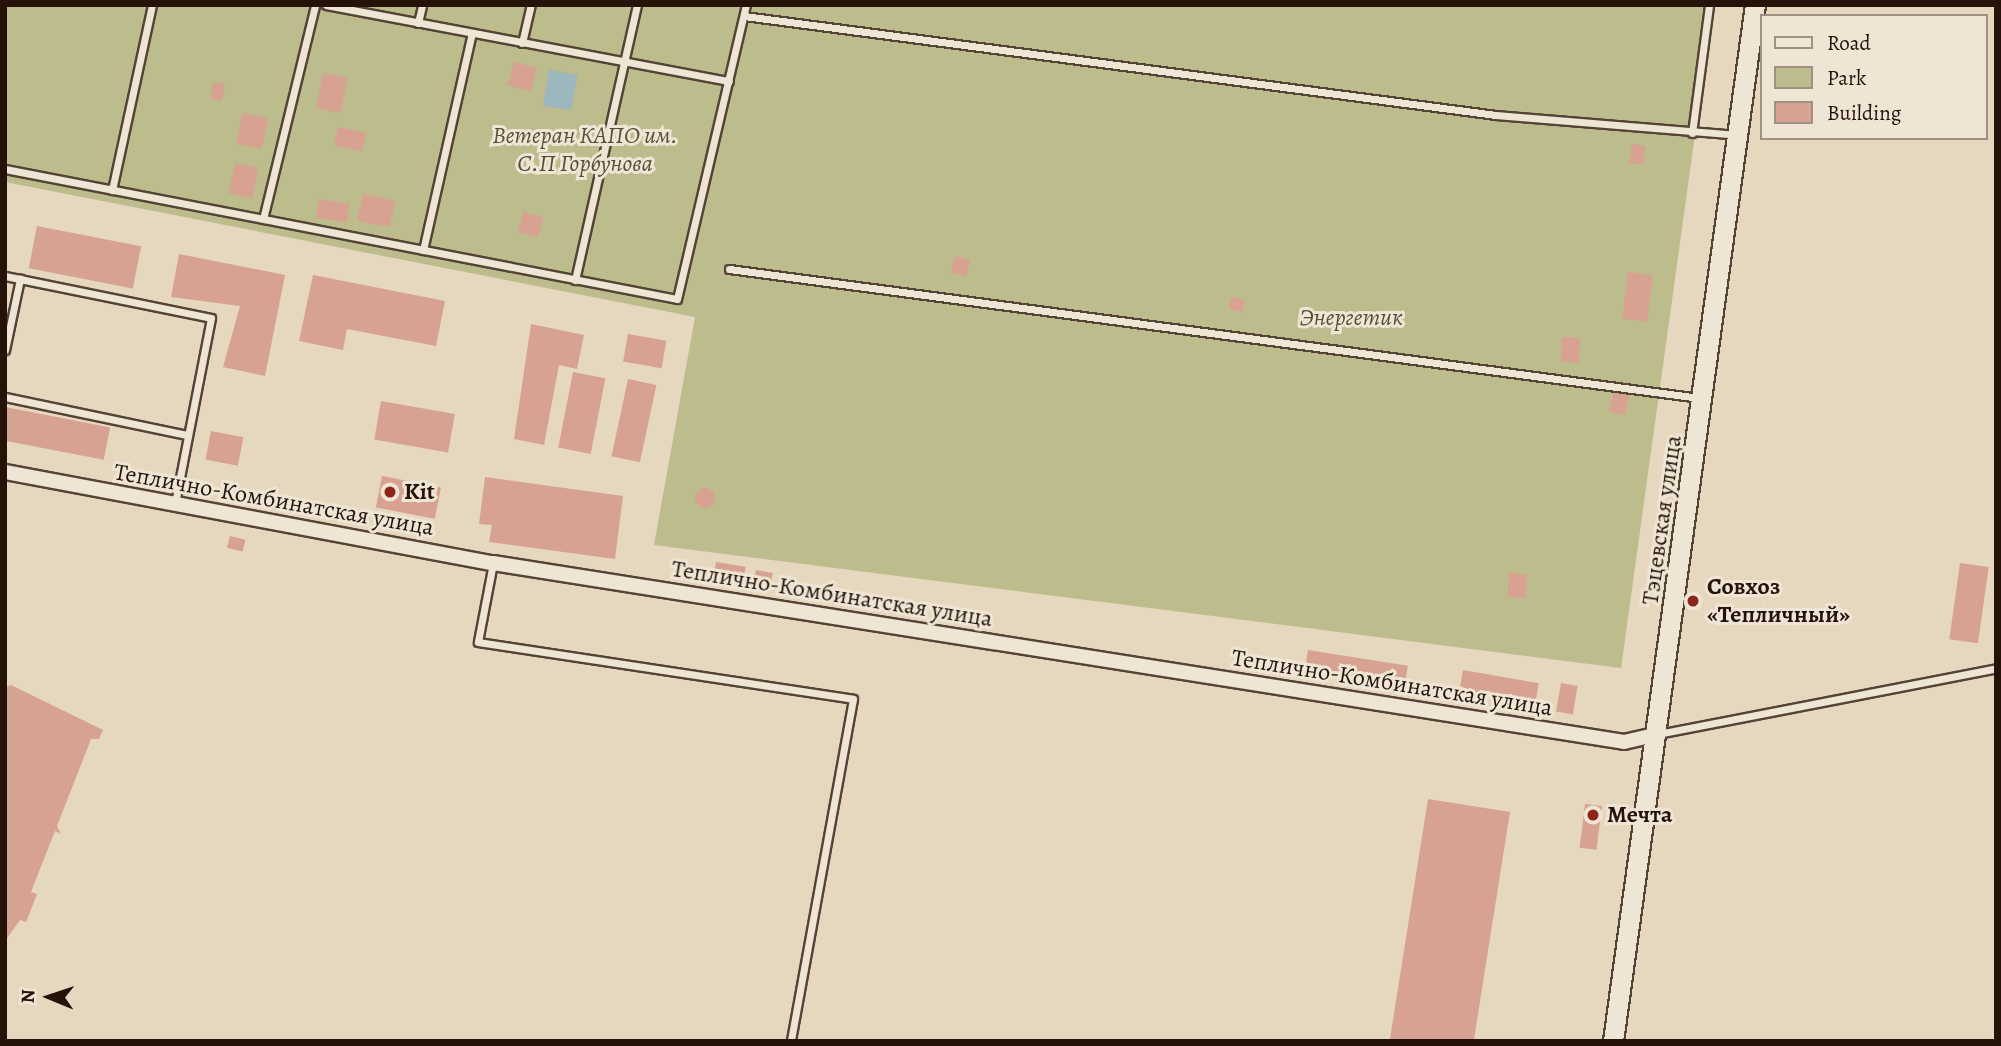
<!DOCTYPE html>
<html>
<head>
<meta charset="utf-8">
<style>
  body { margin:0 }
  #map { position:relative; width:2001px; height:1046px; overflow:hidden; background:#e6d7bf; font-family:Alegreya,serif }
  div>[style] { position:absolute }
  .green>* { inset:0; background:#bdbc8c }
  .water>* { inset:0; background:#9cb7bd; transform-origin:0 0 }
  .building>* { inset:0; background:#d7a291; transform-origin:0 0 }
  .round { border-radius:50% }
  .roads { filter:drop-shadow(2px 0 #554436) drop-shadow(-2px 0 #554436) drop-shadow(0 2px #554436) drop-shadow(0 -2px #554436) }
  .service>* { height:7px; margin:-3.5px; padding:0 3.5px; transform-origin:3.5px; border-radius:3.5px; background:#efe5d5 }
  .minor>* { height:14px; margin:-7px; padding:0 7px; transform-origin:7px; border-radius:7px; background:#efe5d5 }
  .secondary>* { height:19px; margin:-9.5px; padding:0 9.5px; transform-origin:9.5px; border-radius:9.5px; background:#efe5d5 }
  .dots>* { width:19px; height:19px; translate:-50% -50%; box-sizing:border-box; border:4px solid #efe5d5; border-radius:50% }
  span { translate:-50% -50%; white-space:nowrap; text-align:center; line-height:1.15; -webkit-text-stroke:6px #efe5d5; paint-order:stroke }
  .park-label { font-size:24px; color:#5a4e37; font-style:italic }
  .poi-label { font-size:24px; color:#251309; font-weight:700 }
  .left { translate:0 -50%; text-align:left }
  .street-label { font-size:24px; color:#251309 }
  .frame { position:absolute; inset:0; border:7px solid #251309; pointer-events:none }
  .legend { position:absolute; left:1760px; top:14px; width:228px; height:126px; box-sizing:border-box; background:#efe5d5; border:2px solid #9e9183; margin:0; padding:9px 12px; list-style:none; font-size:21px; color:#251309 }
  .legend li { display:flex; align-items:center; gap:14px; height:35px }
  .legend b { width:35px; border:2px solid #9e9183 }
  .north { position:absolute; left:14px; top:962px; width:70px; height:70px; -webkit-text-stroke:5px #efe5d5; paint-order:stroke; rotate:272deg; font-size:19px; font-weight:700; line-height:28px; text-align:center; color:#251309 }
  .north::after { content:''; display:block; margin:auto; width:24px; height:32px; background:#251309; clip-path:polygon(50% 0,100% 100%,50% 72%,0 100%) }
</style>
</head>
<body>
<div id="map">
  <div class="green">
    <div style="clip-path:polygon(5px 5px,1713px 5px,1621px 668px,654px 545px,695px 317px,5px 182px)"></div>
  </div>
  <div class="water">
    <div style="left:549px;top:70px;width:29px;height:36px;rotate:10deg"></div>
  </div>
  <div class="building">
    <div style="left:514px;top:62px;width:24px;height:24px;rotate:15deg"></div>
    <div style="left:323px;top:73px;width:25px;height:36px;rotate:11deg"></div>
    <div style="left:213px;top:82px;width:12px;height:17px;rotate:9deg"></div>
    <div style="left:243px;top:113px;width:26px;height:31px;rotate:13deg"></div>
    <div style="left:338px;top:127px;width:29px;height:19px;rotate:12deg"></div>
    <div style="left:1632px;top:144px;width:14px;height:19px;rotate:8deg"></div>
    <div style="left:235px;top:163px;width:24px;height:31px;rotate:12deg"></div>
    <div style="left:363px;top:194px;width:33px;height:27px;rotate:12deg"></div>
    <div style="left:319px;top:199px;width:31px;height:19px;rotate:9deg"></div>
    <div style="left:523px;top:212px;width:21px;height:21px;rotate:14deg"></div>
    <div style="left:37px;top:226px;width:106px;height:43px;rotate:11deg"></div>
    <div style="clip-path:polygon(179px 254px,285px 275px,265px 376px,223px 367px,240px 306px,171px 297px)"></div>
    <div style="left:955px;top:256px;width:16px;height:17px;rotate:14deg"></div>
    <div style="left:1628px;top:272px;width:25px;height:47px;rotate:7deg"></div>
    <div style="clip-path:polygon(313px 275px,445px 301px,436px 346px,347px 329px,343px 350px,299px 341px)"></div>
    <div style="left:1232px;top:297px;width:14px;height:12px;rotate:17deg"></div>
    <div style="clip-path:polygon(531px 324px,584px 335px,577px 369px,559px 365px,544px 445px,514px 439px)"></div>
    <div style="left:628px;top:334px;width:39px;height:28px;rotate:10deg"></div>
    <div style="left:1562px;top:337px;width:18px;height:25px;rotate:3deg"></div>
    <div style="left:573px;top:372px;width:33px;height:77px;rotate:11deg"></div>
    <div style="left:628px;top:379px;width:29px;height:79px;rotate:12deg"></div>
    <div style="left:1614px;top:391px;width:16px;height:21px;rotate:14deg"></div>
    <div style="left:381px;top:401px;width:75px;height:39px;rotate:10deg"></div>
    <div style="left:5px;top:407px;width:107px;height:33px;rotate:11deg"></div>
    <div style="left:211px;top:431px;width:33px;height:29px;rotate:11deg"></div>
    <div style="left:382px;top:476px;width:60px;height:32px;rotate:11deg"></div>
    <div style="clip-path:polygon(485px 477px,623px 496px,615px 559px,489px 542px,492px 525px,479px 524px)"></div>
    <div class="round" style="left:695px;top:488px;width:20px;height:20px"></div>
    <div style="left:230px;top:536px;width:16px;height:12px;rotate:14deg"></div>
    <div style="left:716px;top:562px;width:30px;height:13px;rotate:9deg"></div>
    <div style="left:1960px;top:563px;width:29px;height:77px;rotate:8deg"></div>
    <div style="left:756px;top:570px;width:17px;height:12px;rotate:10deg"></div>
    <div style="left:1509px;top:573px;width:18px;height:24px;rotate:3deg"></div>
    <div style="left:1308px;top:650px;width:101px;height:18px;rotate:9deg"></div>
    <div style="left:1463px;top:670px;width:77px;height:23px;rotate:10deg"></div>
    <div style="left:1561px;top:683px;width:17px;height:29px;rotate:10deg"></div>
    <div style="clip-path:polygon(11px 685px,103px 730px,99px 739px,91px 739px,57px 826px,61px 834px,55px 831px,31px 892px,37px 894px,26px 922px,20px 920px,5px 941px,5px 688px)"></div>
    <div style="left:1428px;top:799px;width:83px;height:245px;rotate:9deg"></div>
    <div style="left:1585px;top:804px;width:17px;height:44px;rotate:7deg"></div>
  </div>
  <div class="roads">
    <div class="service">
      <div style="left:326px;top:5px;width:410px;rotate:10.7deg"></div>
      <div style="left:744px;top:16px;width:758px;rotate:7.5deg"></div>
      <div style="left:1496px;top:115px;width:242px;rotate:4.7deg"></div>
      <div style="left:418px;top:23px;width:18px;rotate:-77deg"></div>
      <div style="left:522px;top:43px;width:39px;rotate:-77deg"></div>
      <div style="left:1692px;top:133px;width:129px;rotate:-82.4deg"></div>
      <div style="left:5px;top:169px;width:684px;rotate:10.95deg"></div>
      <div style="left:677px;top:299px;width:302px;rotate:-76.8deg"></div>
      <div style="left:112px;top:190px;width:189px;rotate:-77.8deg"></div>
      <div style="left:263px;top:219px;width:220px;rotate:-76.3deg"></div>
      <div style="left:423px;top:250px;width:222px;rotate:-77.3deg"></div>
      <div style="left:729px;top:269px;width:980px;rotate:7.57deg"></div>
      <div style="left:5px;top:276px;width:210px;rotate:11.5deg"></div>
      <div style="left:211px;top:318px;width:189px;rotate:101deg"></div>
      <div style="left:575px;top:280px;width:282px;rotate:-77.3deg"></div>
      <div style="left:5px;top:350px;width:73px;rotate:-78.1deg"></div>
      <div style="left:5px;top:397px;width:186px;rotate:11.8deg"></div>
      <div style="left:493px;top:563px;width:80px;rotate:100.8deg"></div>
      <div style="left:478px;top:642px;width:379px;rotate:8.6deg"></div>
      <div style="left:853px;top:699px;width:348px;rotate:100.3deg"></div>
      <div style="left:1658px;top:734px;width:344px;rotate:-11deg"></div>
    </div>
    <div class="minor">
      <div style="left:5px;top:472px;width:496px;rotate:10.6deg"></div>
      <div style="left:493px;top:563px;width:1145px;rotate:8.99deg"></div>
      <div style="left:1624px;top:742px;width:31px;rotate:-13deg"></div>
    </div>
    <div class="secondary">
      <div style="left:1613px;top:1041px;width:1046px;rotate:-82.2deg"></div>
    </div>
  </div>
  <div class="dots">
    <div style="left:390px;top:492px;background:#8f2418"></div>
    <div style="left:1693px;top:601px;background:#8f2418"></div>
    <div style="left:1593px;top:815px;background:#8f2418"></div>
  </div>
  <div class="park-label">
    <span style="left:585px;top:150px">Ветеран КАПО им.<br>С.П Горбунова</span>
    <span style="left:1351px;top:318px">Энергетик</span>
  </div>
  <div class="poi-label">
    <span class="left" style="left:404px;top:492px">Kit</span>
    <span class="left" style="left:1707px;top:601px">Совхоз<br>«Тепличный»</span>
    <span class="left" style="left:1607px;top:815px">Мечта</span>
  </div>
  <div class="street-label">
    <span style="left:274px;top:500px;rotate:10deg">Теплично-Комбинатская улица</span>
    <span style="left:1662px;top:520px;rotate:-82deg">Тэцевская улица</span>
    <span style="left:832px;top:594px;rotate:9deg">Теплично-Комбинатская улица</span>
    <span style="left:1392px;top:683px;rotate:9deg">Теплично-Комбинатская улица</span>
  </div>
  <div class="frame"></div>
  <ul class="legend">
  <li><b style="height:9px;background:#efe5d5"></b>Road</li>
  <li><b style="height:19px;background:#bdbc8c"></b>Park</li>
  <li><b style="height:19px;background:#d7a291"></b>Building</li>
  </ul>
  <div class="north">N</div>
</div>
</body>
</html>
